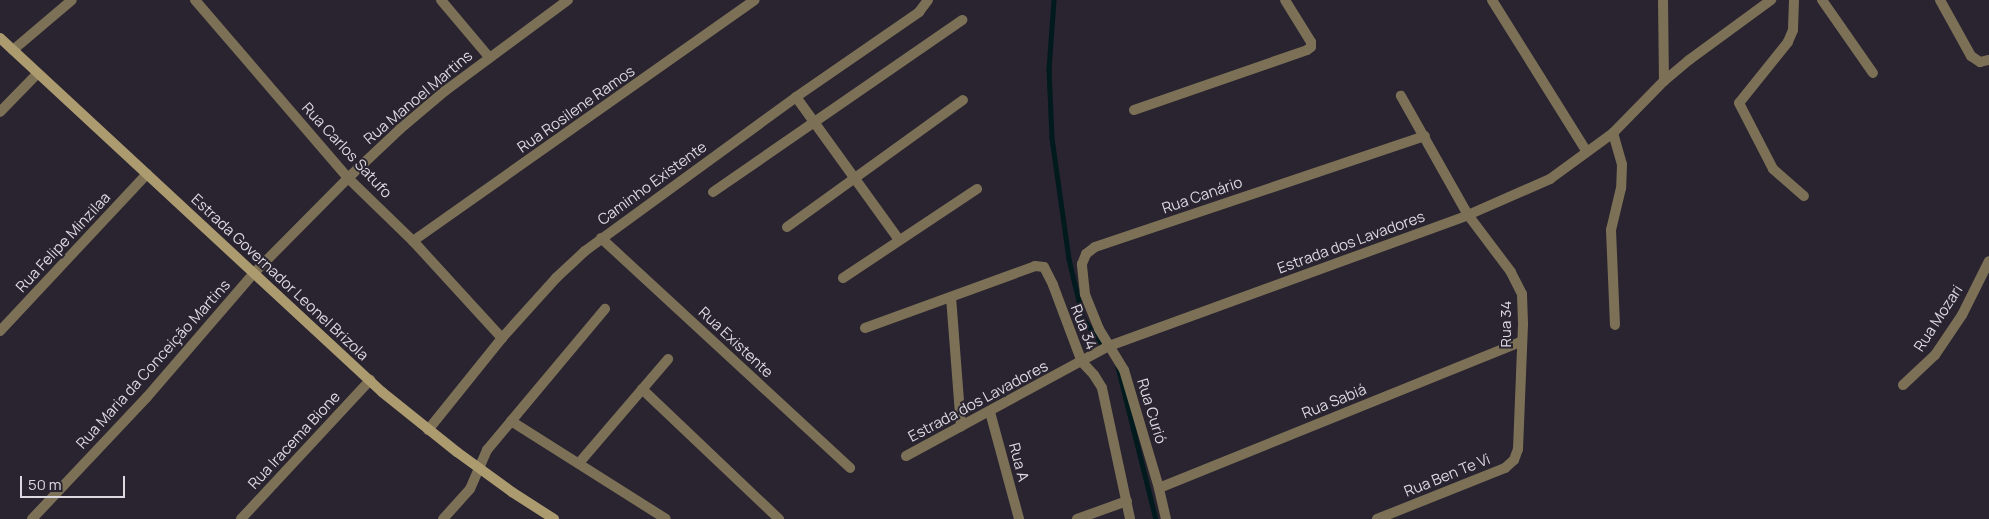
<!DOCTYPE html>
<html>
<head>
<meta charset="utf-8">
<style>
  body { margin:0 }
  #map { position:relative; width:1989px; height:519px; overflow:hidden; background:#292430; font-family:Manrope,sans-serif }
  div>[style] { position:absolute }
  .stream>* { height:4.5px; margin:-2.25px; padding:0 2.25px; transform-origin:2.25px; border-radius:2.25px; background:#001a1e }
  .minor>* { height:10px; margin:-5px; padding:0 5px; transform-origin:5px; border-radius:5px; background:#7c7156 }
  .secondary>* { height:10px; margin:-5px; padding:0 5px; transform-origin:5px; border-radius:5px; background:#ad9b70 }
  span { translate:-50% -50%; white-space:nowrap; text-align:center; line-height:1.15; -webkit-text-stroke:4px #292430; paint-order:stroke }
  .street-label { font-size:15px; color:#dcd9e1 }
  .scale { position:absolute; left:20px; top:476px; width:105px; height:22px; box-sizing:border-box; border:2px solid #dcd9e1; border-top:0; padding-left:6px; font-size:15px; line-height:18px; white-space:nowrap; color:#dcd9e1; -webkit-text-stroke:4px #292430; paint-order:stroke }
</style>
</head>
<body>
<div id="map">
  <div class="stream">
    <div style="left:1054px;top:0;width:69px;rotate:94.1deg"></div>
    <div style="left:1049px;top:69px;width:69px;rotate:87.5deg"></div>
    <div style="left:1052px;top:138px;width:122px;rotate:82deg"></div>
    <div style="left:1069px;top:259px;width:61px;rotate:76.7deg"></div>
    <div style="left:1083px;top:318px;width:38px;rotate:55deg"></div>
    <div style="left:1118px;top:367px;width:157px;rotate:76deg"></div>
  </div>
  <div class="minor">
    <div style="left:195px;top:0;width:235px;rotate:49.3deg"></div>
    <div style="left:348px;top:178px;width:91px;rotate:44.1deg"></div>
    <div style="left:413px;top:241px;width:132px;rotate:47.5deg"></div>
    <div style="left:441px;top:0;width:75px;rotate:49.9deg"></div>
    <div style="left:1492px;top:0;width:179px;rotate:58deg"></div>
    <div style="left:1663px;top:0;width:81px;rotate:89.3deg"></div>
    <div style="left:1794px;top:0;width:30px;rotate:92deg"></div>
    <div style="left:1793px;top:30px;width:13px;rotate:113deg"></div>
    <div style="left:1788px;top:42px;width:78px;rotate:128.8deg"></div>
    <div style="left:1739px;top:103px;width:74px;rotate:62.7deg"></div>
    <div style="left:1773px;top:169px;width:41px;rotate:41.1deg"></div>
    <div style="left:1822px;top:0;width:89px;rotate:55.1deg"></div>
    <div style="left:1940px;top:0;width:64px;rotate:61deg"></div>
    <div style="left:1971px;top:56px;width:11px;rotate:34deg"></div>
    <div style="left:1980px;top:62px;width:9px;rotate:-13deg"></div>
    <div style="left:13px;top:50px;width:77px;rotate:-40.3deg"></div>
    <div style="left:796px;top:97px;width:176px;rotate:54.2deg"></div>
    <div style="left:1134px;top:110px;width:183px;rotate:-19.1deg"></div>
    <div style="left:1307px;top:50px;width:5px;rotate:-37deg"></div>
    <div style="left:1311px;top:47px;width:5px;rotate:-90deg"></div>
    <div style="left:1311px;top:42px;width:49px;rotate:-121.8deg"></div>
    <div style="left:0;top:112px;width:54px;rotate:-45.7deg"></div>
    <div style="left:1613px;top:133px;width:32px;rotate:74deg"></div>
    <div style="left:1622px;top:164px;width:24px;rotate:92deg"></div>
    <div style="left:1621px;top:188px;width:43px;rotate:103.4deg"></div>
    <div style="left:1611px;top:230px;width:95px;rotate:87.6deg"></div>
    <div style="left:713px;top:192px;width:303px;rotate:-34.6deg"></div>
    <div style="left:787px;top:227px;width:217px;rotate:-35.8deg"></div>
    <div style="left:601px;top:238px;width:339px;rotate:42.7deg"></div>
    <div style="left:413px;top:241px;width:418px;rotate:-35.2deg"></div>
    <div style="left:843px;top:278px;width:161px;rotate:-33.6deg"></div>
    <div style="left:951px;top:297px;width:130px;rotate:85.6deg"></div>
    <div style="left:865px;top:328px;width:181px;rotate:-20deg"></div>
    <div style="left:1035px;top:266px;width:9px;rotate:6deg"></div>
    <div style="left:1044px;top:267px;width:20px;rotate:63deg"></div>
    <div style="left:1053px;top:285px;width:82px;rotate:69.4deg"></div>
    <div style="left:1082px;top:362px;width:18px;rotate:47deg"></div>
    <div style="left:1094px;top:375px;width:15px;rotate:58deg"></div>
    <div style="left:1102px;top:388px;width:134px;rotate:77.9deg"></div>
    <div style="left:0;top:331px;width:215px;rotate:-46.9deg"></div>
    <div style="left:1903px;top:385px;width:44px;rotate:-43.2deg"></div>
    <div style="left:1935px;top:355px;width:48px;rotate:-56deg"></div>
    <div style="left:1962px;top:315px;width:60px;rotate:-63.4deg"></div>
    <div style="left:642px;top:389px;width:189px;rotate:43.5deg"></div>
    <div style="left:990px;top:412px;width:111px;rotate:74.8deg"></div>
    <div style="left:511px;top:421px;width:183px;rotate:32.3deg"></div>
    <div style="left:428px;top:430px;width:118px;rotate:-51.2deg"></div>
    <div style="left:502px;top:338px;width:81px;rotate:-48deg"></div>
    <div style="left:556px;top:278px;width:40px;rotate:-43deg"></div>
    <div style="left:585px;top:251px;width:261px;rotate:-36.1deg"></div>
    <div style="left:796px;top:97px;width:150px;rotate:-34.6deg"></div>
    <div style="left:919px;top:12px;width:15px;rotate:-53deg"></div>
    <div style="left:906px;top:456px;width:231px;rotate:-28.5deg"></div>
    <div style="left:1109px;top:346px;width:382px;rotate:-20deg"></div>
    <div style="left:1468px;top:215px;width:90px;rotate:-23.7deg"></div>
    <div style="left:1550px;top:179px;width:78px;rotate:-36.1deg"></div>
    <div style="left:1613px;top:133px;width:73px;rotate:-45.6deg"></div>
    <div style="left:1664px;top:81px;width:33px;rotate:-40deg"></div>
    <div style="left:1689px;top:60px;width:102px;rotate:-36.2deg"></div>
    <div style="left:579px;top:463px;width:137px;rotate:-49.4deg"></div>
    <div style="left:1159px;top:488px;width:390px;rotate:-22deg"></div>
    <div style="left:32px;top:519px;width:168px;rotate:-46.7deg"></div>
    <div style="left:147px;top:397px;width:165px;rotate:-49.2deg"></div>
    <div style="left:255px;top:272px;width:132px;rotate:-45.3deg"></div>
    <div style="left:348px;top:178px;width:71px;rotate:-43.3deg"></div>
    <div style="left:400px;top:129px;width:59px;rotate:-40.2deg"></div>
    <div style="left:445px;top:91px;width:153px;rotate:-36.5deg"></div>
    <div style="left:241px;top:519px;width:190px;rotate:-47.1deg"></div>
    <div style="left:443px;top:519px;width:40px;rotate:-48deg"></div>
    <div style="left:470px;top:489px;width:43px;rotate:-66.4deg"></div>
    <div style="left:487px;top:450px;width:184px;rotate:-50.1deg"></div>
    <div style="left:1077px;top:519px;width:53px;rotate:-19.8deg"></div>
    <div style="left:1166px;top:519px;width:32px;rotate:-103deg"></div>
    <div style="left:1159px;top:488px;width:123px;rotate:-106.5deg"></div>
    <div style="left:1124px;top:370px;width:48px;rotate:-121.4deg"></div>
    <div style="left:1099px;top:329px;width:38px;rotate:-112deg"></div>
    <div style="left:1085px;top:294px;width:30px;rotate:-96deg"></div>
    <div style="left:1082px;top:264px;width:11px;rotate:-68deg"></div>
    <div style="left:1086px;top:254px;width:11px;rotate:-38deg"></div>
    <div style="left:1095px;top:247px;width:348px;rotate:-18.6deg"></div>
    <div style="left:1377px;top:519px;width:138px;rotate:-21.7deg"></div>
    <div style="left:1505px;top:468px;width:12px;rotate:-42deg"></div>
    <div style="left:1514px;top:460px;width:12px;rotate:-70deg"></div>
    <div style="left:1518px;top:449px;width:126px;rotate:-87.7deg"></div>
    <div style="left:1523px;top:323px;width:29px;rotate:-92deg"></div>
    <div style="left:1522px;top:294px;width:25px;rotate:-117deg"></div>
    <div style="left:1511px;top:272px;width:71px;rotate:-127deg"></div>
    <div style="left:1468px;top:215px;width:137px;rotate:-119.4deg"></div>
  </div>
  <div class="secondary">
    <div style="left:0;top:38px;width:521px;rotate:42.82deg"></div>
    <div style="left:382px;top:392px;width:96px;rotate:38.7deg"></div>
    <div style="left:457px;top:452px;width:68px;rotate:36deg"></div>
    <div style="left:512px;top:492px;width:50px;rotate:32.7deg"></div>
  </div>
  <div class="street-label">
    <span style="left:418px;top:97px;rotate:-40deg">Rua Manoel Martins</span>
    <span style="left:576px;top:109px;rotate:-35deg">Rua Rosilene Ramos</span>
    <span style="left:347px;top:150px;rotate:47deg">Rua Carlos Satufo</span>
    <span style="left:652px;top:183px;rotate:-36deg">Caminho Existente</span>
    <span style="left:1202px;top:195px;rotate:-19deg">Rua Canário</span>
    <span style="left:63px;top:242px;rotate:-47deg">Rua Felipe Minzilaa</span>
    <span style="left:1351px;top:242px;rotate:-20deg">Estrada dos Lavadores</span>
    <span style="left:280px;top:277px;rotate:43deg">Estrada Governador Leonel Brizola</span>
    <span style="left:1938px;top:318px;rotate:-57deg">Rua Mozari</span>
    <span style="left:1506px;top:324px;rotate:-90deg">Rua 34</span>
    <span style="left:1084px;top:327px;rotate:69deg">Rua 34</span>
    <span style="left:736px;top:342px;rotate:43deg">Rua Existente</span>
    <span style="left:153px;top:364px;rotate:-48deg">Rua Maria da Conceição Martins</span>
    <span style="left:978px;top:401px;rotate:-28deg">Estrada dos Lavadores</span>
    <span style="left:1334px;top:401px;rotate:-22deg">Rua Sabiá</span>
    <span style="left:1152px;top:411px;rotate:73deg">Rua Curió</span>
    <span style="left:294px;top:440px;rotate:-47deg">Rua Iracema Bione</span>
    <span style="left:1019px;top:462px;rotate:75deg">Rua A</span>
    <span style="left:1447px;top:475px;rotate:-22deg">Rua Ben Te Vi</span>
  </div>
  <div class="scale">50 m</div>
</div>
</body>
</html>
